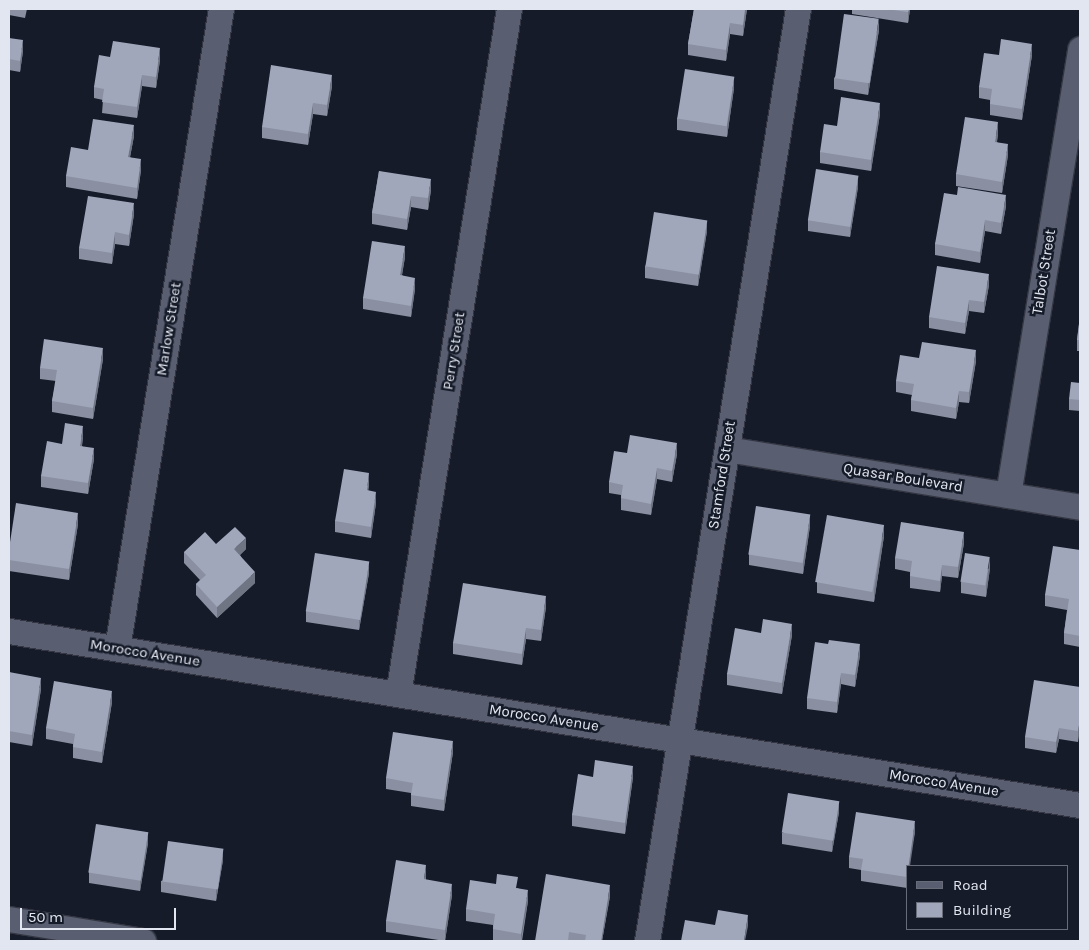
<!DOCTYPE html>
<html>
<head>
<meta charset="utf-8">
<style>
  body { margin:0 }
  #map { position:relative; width:1089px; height:950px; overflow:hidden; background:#161b29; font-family:Karla,sans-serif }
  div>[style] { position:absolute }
  .roads { filter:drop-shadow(1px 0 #343743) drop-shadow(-1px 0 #343743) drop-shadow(0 1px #343743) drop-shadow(0 -1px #343743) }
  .minor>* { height:25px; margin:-12.5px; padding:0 12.5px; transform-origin:12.5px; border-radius:12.5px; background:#595f71 }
  .wall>* { inset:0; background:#8a90a1 }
  .shaded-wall>* { inset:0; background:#707583 }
  .building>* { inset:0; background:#a0a7bb; transform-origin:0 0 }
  span { translate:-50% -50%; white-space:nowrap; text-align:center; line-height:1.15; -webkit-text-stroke:5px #161b29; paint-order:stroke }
  .street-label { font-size:15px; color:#e2e6f0 }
  .frame { position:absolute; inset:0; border:10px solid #e2e6f0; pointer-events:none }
  .legend { position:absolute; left:906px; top:865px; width:162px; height:65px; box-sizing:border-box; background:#161b29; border:1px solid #686c79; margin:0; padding:6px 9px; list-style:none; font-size:15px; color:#e2e6f0 }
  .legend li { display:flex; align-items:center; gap:10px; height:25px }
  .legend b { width:25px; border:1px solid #686c79 }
  .scale { position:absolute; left:20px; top:908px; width:156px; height:22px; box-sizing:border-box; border:2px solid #e2e6f0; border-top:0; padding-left:6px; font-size:15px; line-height:18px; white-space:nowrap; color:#e2e6f0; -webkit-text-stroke:4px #161b29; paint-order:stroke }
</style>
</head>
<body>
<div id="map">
  <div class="roads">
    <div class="minor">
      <div style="left:727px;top:449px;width:358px;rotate:9.3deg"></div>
      <div style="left:1008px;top:495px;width:452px;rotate:-80.8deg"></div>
      <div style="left:9px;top:631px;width:1085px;rotate:9.23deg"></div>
      <div style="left:117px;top:648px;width:647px;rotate:-80.76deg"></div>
      <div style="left:398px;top:694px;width:694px;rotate:-80.8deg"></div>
      <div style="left:9px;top:919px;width:136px;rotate:9.3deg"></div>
      <div style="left:647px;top:941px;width:944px;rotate:-80.8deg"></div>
    </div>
  </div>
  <div class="wall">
    <div style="clip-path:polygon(9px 9px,27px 9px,25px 18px,9px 15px)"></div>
    <div style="clip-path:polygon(694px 9px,747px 9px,743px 36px,730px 34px,726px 61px,688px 55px,688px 44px)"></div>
    <div style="clip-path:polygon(852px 9px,910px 9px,908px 23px,852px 14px)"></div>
    <div style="clip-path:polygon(879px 30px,868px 95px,834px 89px,834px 78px)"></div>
    <div style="clip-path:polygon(9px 38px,23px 51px,20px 72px,9px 70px)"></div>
    <div style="clip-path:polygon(999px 55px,1032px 55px,1022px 120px,990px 115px,990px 100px,979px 98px,979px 87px)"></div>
    <div style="clip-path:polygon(110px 57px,160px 60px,156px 88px,142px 86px,137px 118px,102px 113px,103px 100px,94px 98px,94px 87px)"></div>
    <div style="clip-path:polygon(332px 86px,327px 116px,313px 114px,308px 145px,262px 138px,262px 127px)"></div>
    <div style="clip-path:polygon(734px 88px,727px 137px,677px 130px,677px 118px)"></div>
    <div style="clip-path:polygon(880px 114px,871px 171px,820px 163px,820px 152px,837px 126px)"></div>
    <div style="clip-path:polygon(998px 134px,997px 142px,1008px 155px,1002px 193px,956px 186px,956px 174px)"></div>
    <div style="clip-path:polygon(134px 136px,130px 157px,141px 170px,137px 199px,66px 187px,66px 176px,88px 150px)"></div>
    <div style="clip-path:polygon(379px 171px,431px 190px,428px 210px,411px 207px,407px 230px,372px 224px,372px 213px)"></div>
    <div style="clip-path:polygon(858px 187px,850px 237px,808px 231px,808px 220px)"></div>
    <div style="clip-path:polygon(957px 195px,1006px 206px,1001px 234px,985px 231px,980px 263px,935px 255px,935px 244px)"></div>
    <div style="clip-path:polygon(134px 214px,129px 246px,115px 244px,112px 264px,79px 259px,79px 248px)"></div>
    <div style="clip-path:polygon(707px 231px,698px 286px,645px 278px,645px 266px)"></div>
    <div style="clip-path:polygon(405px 257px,402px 275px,415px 289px,411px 317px,363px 309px,363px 298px)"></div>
    <div style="clip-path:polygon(989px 285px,984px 313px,969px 311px,965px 334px,929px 328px,929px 317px)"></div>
    <div style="clip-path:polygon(1080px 316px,1080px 351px,1077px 351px,1077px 340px)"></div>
    <div style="clip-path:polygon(919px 358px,976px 361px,969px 403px,959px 402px,956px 419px,911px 411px,911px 400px,912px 395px,896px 392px,896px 381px)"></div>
    <div style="clip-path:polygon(103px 359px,93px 419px,52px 412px,52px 401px,56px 381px,40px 379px,40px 368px)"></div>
    <div style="clip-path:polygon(1080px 383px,1080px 411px,1069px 410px,1069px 399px)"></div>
    <div style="clip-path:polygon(1080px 423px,1080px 443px,1079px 443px,1079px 432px)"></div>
    <div style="clip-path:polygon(83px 437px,82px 446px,94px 459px,88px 494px,41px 487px,41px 476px,62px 444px)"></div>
    <div style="clip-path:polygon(627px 453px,677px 454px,672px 482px,657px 479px,651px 515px,621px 510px,621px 495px,609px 493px,609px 482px)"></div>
    <div style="clip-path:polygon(369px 484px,368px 491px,376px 503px,371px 538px,335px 532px,335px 521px)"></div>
    <div style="clip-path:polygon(78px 524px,69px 580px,9px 571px,9px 549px)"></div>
    <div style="clip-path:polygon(810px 526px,803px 574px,749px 565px,749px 554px)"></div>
    <div style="clip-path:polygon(884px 536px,874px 602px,817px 593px,817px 582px)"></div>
    <div style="clip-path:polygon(964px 543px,958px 578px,942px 576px,940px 592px,910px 588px,910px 572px,895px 569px,895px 558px)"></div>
    <div style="clip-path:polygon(216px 544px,246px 549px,240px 555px,255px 583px,217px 618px,196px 595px,196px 584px,200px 580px,184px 563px,184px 552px)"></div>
    <div style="clip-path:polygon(1080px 550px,1080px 647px,1064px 644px,1064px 633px,1067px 610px,1045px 606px,1045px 595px)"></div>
    <div style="clip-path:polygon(990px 568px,986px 597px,961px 593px,961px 582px)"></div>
    <div style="clip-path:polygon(369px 573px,359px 630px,306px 622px,306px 611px)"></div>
    <div style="clip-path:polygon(546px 607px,541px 641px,526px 639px,522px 665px,453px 654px,453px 643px)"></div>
    <div style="clip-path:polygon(761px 633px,792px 635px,782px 694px,727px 685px,727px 674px)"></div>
    <div style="clip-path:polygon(860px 655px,855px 687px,841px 684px,837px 713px,807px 709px,807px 698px)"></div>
    <div style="clip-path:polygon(9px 672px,41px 689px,32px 746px,9px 742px)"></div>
    <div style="clip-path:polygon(1080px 687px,1078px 742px,1059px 739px,1056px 753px,1025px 748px,1025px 737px)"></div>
    <div style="clip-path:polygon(112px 702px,102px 763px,73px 758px,73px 744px,46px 739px,46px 728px)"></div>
    <div style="clip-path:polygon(453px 752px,444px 811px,411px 806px,411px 793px,386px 789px,386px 778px)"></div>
    <div style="clip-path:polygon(593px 777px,633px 777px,625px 834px,572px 826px,572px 815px)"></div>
    <div style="clip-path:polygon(839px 812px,832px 852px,782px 844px,782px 833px)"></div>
    <div style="clip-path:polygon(915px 832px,908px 866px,908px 881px,907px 888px,861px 881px,861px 870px,849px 868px,849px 857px)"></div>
    <div style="clip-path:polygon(148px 843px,140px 891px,89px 883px,89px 872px)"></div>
    <div style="clip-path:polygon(223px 860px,216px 901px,161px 892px,161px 881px)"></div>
    <div style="clip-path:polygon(426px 876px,426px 880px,452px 895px,445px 941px,386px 932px,386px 921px)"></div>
    <div style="clip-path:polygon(518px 888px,528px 901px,522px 941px,497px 941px,493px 940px,493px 925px,466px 921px,466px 909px)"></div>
    <div style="clip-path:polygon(610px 896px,602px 941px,535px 941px)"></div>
  </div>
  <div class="shaded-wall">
    <div style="clip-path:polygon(745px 9px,747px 9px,743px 36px,743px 25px)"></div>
    <div style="clip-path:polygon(909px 9px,910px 9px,908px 23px,908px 12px)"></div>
    <div style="clip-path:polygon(879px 19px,879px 30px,868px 95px,868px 84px)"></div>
    <div style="clip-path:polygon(730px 23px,730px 34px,726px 61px,726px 50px)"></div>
    <div style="clip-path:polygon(23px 40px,23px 51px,20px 72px,20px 61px)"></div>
    <div style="clip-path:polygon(1032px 44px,1032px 55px,1022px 120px,1022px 109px)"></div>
    <div style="clip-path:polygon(160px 48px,160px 60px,156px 88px,156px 77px)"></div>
    <div style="clip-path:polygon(142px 75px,142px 86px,137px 118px,137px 107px)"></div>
    <div style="clip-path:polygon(332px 75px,332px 86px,327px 116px,327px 105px)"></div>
    <div style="clip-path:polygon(734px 77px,734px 88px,727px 137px,727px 126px)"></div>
    <div style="clip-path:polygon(313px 103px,313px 114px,308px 145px,308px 134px)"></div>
    <div style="clip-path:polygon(880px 103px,880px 114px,871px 171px,871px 160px)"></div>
    <div style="clip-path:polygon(998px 122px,998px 134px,995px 153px,995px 142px)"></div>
    <div style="clip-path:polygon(134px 125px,134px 136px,128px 168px,128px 157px)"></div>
    <div style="clip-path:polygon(1008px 144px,1008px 155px,1002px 193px,1002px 182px)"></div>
    <div style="clip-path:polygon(141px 159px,141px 170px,137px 199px,137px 188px)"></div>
    <div style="clip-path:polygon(858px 176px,858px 187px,850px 237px,850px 226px)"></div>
    <div style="clip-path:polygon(431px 179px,431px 190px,428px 210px,428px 198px)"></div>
    <div style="clip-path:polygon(1006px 195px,1006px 206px,1001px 234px,1001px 223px)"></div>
    <div style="clip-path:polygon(411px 196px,411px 207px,407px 230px,407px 219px)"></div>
    <div style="clip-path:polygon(134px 203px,134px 214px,129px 246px,129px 235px)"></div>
    <div style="clip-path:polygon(707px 220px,707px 231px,698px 286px,698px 275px)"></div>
    <div style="clip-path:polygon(985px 220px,985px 231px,980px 263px,980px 252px)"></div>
    <div style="clip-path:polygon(115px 232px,115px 244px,112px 264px,112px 253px)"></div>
    <div style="clip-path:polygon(405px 246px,405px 257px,400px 286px,400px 275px)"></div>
    <div style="clip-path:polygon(989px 274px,989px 285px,984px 313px,984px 302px)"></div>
    <div style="clip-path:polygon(415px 278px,415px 289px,411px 317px,411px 306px)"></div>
    <div style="clip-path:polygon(969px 300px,969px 311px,965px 334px,965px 323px)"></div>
    <div style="clip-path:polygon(103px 348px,103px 359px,93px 419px,93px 408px)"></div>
    <div style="clip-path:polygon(976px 350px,976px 361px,969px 403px,969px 392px)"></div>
    <div style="clip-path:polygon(959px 391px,959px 402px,956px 419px,956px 408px)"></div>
    <div style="clip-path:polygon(83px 426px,83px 437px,80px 457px,80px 446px)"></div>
    <div style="clip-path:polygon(677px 443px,677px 454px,672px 482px,672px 471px)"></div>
    <div style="clip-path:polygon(94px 448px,94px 459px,88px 494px,88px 483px)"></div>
    <div style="clip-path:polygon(657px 468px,657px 479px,651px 515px,651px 504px)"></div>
    <div style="clip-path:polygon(369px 473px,369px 484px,367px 502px,367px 490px)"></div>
    <div style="clip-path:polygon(376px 492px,376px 503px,371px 538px,371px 527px)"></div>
    <div style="clip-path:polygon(78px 513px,78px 524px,69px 580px,69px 569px)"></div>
    <div style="clip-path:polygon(810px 515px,810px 526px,803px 574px,803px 563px)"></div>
    <div style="clip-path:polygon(884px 525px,884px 536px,874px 602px,874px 591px)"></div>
    <div style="clip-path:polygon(964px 532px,964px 543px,958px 578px,958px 567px)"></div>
    <div style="clip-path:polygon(246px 538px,246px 549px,234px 560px,234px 549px)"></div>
    <div style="clip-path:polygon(990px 557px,990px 568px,986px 597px,986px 586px)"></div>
    <div style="clip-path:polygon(369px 562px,369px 573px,359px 630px,359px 619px)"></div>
    <div style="clip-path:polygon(942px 565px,942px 576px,940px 592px,940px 581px)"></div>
    <div style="clip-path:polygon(255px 572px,255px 583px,217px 618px,217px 607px)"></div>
    <div style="clip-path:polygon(546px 596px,546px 607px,541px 641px,541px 630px)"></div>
    <div style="clip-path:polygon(792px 624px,792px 635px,782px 694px,782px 683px)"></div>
    <div style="clip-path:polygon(526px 628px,526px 639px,522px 665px,522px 654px)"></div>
    <div style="clip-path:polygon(860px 644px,860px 655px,855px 687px,855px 675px)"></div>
    <div style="clip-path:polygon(841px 673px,841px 684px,837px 713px,837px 702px)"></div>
    <div style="clip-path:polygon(41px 678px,41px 689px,32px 746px,32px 735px)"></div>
    <div style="clip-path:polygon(112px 691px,112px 702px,102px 763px,102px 752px)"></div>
    <div style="clip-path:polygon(1080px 719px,1080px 730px,1078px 742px,1078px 731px)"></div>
    <div style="clip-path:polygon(1059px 728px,1059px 739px,1056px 753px,1056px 742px)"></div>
    <div style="clip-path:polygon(453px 741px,453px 752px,444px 811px,444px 800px)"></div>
    <div style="clip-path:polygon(633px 766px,633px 777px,625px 834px,625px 823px)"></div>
    <div style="clip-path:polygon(839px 801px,839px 812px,832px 852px,832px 841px)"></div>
    <div style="clip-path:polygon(915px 821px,915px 832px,910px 866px,908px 866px)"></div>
    <div style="clip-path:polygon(148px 832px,148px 843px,140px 891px,140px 880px)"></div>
    <div style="clip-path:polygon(223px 849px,223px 860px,216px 901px,216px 890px)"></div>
    <div style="clip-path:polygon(426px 865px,426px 876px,424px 891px,424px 879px)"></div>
    <div style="clip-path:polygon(908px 870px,908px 881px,907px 888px,907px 877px)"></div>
    <div style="clip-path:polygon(452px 884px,452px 895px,445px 941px,445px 930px)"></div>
    <div style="clip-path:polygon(610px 885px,610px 896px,602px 941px,601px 941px)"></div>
    <div style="clip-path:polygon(528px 890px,528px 901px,521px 941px,521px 934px)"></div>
    <div style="clip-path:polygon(748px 915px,748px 926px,745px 941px,744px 941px)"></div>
  </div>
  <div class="building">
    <div style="clip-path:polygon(694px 9px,745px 9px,743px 25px,730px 23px,726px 50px,688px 44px)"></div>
    <div style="clip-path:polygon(886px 9px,909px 9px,908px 12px)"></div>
    <div style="left:844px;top:14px;width:35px;height:65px;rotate:8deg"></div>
    <div style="clip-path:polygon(9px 38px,23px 40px,20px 61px,9px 59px)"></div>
    <div style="clip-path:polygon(1001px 39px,1032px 44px,1022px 109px,990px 104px,992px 89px,979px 87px,984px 53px,999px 55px)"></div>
    <div style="clip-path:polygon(113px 41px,160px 48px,156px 77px,142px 75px,137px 107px,102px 102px,104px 89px,94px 87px,99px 55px,110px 57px)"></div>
    <div style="clip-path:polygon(271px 65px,332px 75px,327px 105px,313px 103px,308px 134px,262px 127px)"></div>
    <div style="left:685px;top:69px;width:50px;height:50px;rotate:9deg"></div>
    <div style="clip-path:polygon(841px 97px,880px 103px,871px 160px,820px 152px,824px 124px,837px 126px)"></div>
    <div style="clip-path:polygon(965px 117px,998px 122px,995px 142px,1008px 144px,1002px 182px,956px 174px)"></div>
    <div style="clip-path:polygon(93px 119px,134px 125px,128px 157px,141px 159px,137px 188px,66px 176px,71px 147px,88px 150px)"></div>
    <div style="left:816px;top:169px;width:43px;height:52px;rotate:9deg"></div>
    <div style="clip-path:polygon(379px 171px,431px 179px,428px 198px,411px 196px,407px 219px,372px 213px)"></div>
    <div style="clip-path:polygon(958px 187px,1006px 195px,1001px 223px,985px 220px,980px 252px,935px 244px,944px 193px,957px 195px)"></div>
    <div style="clip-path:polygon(88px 196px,134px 203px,129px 235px,115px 232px,112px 253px,79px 248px)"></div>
    <div style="left:654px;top:212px;width:54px;height:55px;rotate:9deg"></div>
    <div style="clip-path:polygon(372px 241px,405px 246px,400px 275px,415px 278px,411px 306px,363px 298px)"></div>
    <div style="clip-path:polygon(937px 266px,989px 274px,984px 302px,969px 300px,965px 323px,929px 317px)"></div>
    <div style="clip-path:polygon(1080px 316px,1080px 340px,1077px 340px)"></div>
    <div style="clip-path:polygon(44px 339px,103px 348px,93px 408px,52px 401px,57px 370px,40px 368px)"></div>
    <div style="clip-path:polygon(922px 342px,976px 350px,969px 392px,959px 391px,956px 408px,911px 400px,914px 384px,896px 381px,900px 355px,919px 358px)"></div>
    <div style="clip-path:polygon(1071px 382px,1080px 383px,1080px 400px,1069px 399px)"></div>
    <div style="clip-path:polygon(65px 423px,83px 426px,80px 446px,94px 448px,88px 483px,41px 476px,47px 441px,62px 444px)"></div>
    <div style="clip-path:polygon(630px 435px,677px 443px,672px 471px,657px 468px,651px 504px,621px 498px,623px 485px,609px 482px,614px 451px,627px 453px)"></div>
    <div style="clip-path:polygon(344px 469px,369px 473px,367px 490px,376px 492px,371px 527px,335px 521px)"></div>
    <div style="clip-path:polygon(16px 503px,78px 513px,69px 569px,9px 560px,9px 549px)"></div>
    <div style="left:756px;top:506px;width:55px;height:49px;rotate:9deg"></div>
    <div style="left:827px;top:515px;width:58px;height:68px;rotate:10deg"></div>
    <div style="clip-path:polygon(901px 522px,964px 532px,958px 567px,942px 565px,940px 581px,910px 576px,912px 561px,895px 558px)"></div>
    <div style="clip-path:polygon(235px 527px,246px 538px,234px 549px,255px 572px,217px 607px,196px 584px,206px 575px,184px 552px,205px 532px,216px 544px)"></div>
    <div style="clip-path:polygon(1053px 546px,1080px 550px,1079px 566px,1080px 566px,1080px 636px,1064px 633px,1069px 599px,1045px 595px)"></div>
    <div style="left:315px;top:553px;width:55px;height:59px;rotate:9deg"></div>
    <div style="left:965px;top:553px;width:25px;height:29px;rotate:9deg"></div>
    <div style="clip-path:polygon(463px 583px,546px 596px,541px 630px,526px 628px,522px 654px,453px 643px)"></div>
    <div style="clip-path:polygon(763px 619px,792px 624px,782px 683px,727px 674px,735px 628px,761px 633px)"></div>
    <div style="clip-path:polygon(829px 640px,860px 644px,855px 675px,841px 673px,837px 702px,807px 698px,815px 642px,828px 644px)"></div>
    <div style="clip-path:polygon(9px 672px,41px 678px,32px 735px,9px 731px)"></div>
    <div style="clip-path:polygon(1034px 680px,1080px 687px,1080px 719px,1078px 731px,1059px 728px,1056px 742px,1025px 737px)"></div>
    <div style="clip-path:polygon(54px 681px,112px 691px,102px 752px,73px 747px,75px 734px,46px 728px)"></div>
    <div style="clip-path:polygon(393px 732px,453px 741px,444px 800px,411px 795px,413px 783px,386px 778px)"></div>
    <div style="clip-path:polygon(595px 760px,633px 766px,625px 823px,572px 815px,578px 774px,593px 777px)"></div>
    <div style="left:788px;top:793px;width:52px;height:40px;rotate:9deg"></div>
    <div style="clip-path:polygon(856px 812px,915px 821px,907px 877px,861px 870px,863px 859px,849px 857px)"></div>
    <div style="left:96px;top:824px;width:53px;height:49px;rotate:9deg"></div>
    <div style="left:168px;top:841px;width:56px;height:41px;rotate:8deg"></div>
    <div style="clip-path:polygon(396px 860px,426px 865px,424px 879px,452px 884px,445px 930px,386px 921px)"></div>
    <div style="clip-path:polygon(497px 874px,518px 877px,516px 888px,528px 890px,521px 934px,493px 929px,495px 914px,466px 909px,470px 880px,496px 884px)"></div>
    <div style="clip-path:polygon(546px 874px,610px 885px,601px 941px,585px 941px,586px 935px,569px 932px,568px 941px,535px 941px)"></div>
    <div style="clip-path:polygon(718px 910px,748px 915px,744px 941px,681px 941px,685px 920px,715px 925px)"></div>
  </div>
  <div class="street-label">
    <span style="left:1044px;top:272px;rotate:-81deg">Talbot Street</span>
    <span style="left:169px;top:329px;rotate:-81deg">Marlow Street</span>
    <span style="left:454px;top:351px;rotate:-81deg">Perry Street</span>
    <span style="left:722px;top:475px;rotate:-81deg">Stamford Street</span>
    <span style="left:903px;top:478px;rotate:9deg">Quasar Boulevard</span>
    <span style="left:145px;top:653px;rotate:9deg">Morocco Avenue</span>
    <span style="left:544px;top:718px;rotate:9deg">Morocco Avenue</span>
    <span style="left:944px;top:783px;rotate:9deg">Morocco Avenue</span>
  </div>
  <div class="frame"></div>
  <ul class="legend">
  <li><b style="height:6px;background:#595f71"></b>Road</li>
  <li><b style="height:14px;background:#a0a7bb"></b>Building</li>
  </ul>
  <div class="scale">50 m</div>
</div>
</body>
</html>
